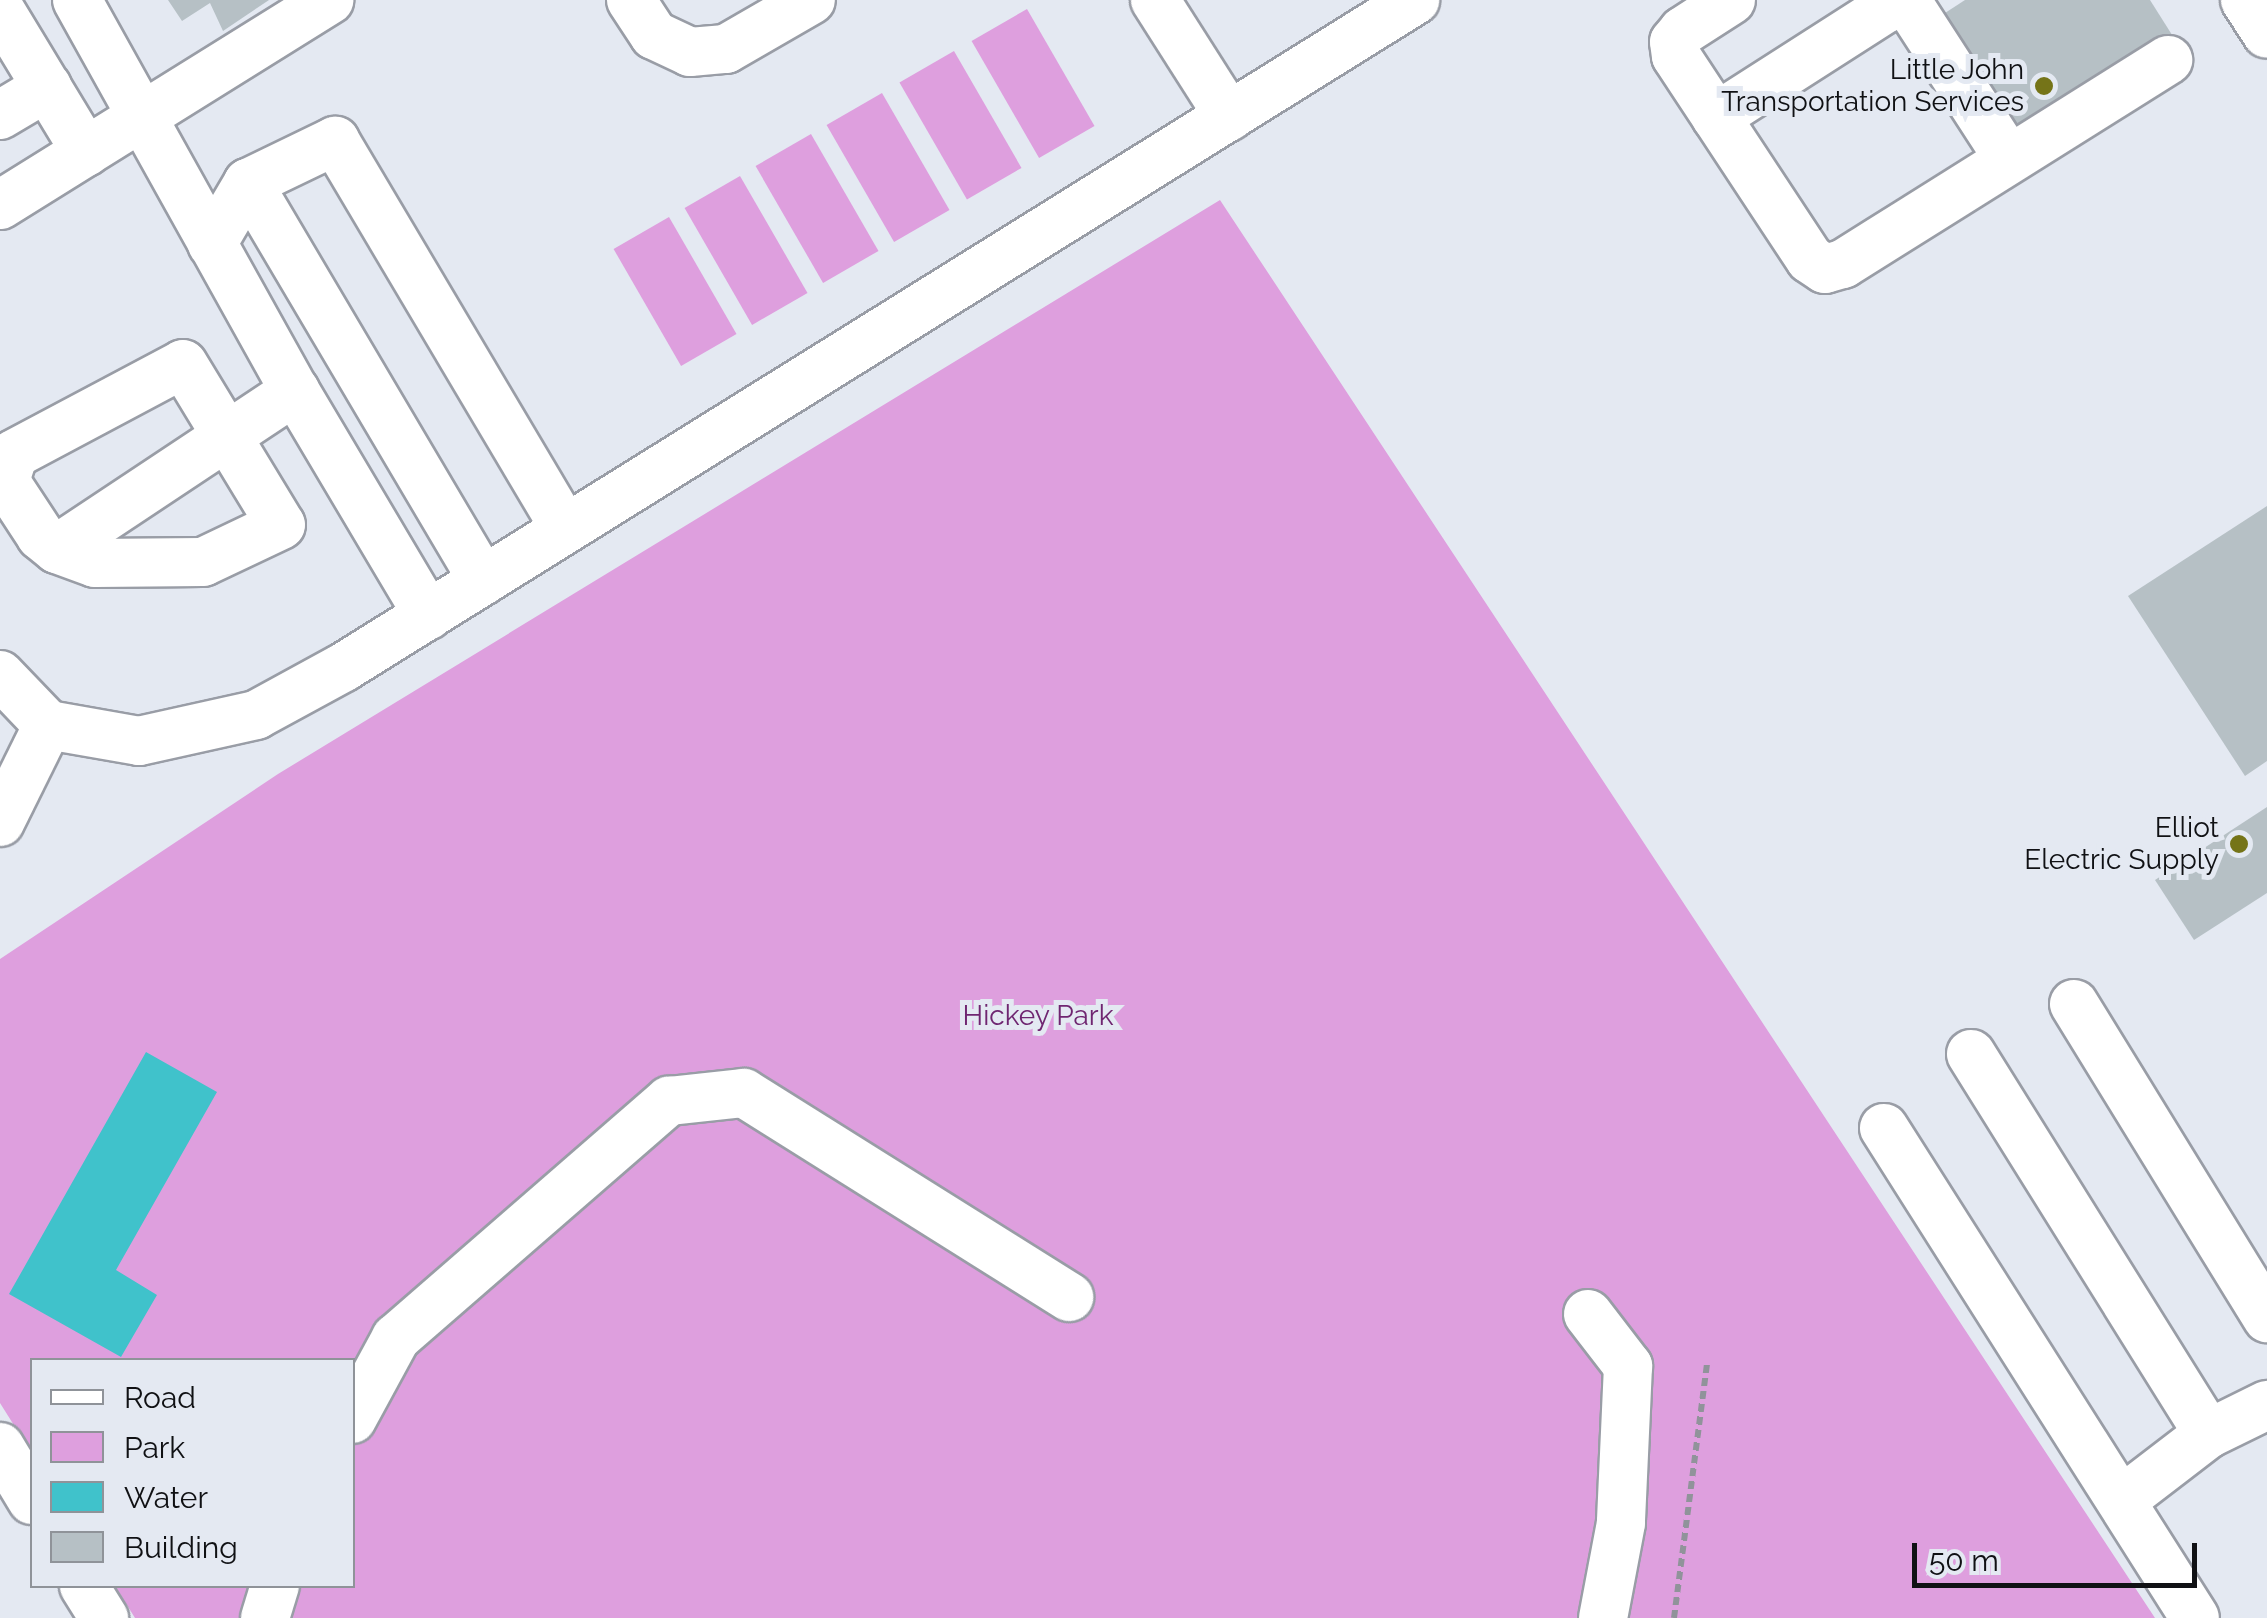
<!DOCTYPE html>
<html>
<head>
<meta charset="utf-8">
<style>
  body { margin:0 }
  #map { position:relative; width:2267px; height:1618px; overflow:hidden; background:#e4e9f2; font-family:Raleway,sans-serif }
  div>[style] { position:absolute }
  .green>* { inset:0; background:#de9fde; transform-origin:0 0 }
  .water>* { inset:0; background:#40c2cb }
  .building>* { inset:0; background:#b6c0c5 }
  .path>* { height:6px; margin-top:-3px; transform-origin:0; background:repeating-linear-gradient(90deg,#90939a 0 8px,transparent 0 13px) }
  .roads { filter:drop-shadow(2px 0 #999da6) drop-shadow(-2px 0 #999da6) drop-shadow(0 2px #999da6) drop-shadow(0 -2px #999da6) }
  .minor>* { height:48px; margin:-24px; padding:0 24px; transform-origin:24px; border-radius:24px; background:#fff }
  .dots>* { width:28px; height:28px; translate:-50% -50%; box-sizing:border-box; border:5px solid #e4e9f2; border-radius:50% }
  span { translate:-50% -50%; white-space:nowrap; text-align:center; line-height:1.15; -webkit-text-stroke:10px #e4e9f2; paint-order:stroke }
  .poi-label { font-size:28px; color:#101114 }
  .right { translate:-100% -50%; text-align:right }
  .park-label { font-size:28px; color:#6f2671 }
  .legend { position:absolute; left:30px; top:1358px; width:325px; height:230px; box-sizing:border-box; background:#e4e9f2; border:2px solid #8f9399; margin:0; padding:12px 18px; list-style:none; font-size:30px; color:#101114 }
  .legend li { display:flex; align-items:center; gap:20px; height:50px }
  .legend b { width:50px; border:2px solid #8f9399 }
  .scale { position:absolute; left:1912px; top:1543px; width:285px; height:45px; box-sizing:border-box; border:5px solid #101114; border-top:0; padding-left:12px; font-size:30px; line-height:35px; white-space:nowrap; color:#101114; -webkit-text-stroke:8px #e4e9f2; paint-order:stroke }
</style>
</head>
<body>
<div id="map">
  <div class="green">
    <div style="left:1027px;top:9px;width:135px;height:64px;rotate:60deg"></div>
    <div style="left:954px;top:51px;width:135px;height:63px;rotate:60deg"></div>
    <div style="left:882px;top:93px;width:135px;height:64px;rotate:60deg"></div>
    <div style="left:811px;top:134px;width:135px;height:64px;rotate:60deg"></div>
    <div style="left:740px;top:176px;width:135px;height:64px;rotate:60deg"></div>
    <div style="clip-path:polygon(1220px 200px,2155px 1618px,135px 1618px,115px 1586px,352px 1586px,352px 1360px,32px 1360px,32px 1454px,0 1403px,0 959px,278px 774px)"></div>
    <div style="left:669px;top:217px;width:135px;height:64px;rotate:60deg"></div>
  </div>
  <div class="water">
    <div style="clip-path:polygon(146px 1052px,217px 1092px,116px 1270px,157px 1295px,121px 1357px,9px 1294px)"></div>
  </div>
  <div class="building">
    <div style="clip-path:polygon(168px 0,269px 0,223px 31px,210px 3px,182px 21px)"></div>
    <div style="clip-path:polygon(1965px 0,2150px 0,2174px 38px,2021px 134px,1945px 13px)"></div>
    <div style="clip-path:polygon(2267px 506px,2267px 761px,2245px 776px,2128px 596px)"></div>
    <div style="clip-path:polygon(2267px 807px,2267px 893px,2194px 940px,2155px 880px)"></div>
  </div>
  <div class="path">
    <div style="left:1674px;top:1618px;width:256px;rotate:-82.6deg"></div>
  </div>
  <div class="roads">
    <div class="minor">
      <div style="left:77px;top:0;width:448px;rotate:60.9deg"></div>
      <div style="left:295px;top:391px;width:261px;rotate:59.3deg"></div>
      <div style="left:631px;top:0;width:42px;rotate:56.7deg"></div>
      <div style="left:654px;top:35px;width:40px;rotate:25deg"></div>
      <div style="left:690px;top:52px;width:36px;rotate:-5deg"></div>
      <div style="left:726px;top:49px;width:98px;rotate:-30deg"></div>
      <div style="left:1155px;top:0;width:138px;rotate:57.5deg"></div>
      <div style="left:1731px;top:0;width:57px;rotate:147.1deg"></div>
      <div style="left:1683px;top:31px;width:14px;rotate:129deg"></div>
      <div style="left:1674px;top:42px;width:14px;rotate:82deg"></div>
      <div style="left:1676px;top:56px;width:243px;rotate:56.6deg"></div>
      <div style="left:1810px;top:259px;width:18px;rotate:34deg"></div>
      <div style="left:1825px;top:269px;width:19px;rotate:-16deg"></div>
      <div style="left:1843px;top:264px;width:384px;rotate:-32.1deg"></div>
      <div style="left:1906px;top:0;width:189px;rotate:57.1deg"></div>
      <div style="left:2245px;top:0;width:40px;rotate:57.1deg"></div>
      <div style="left:0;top:10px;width:166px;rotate:58.8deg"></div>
      <div style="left:0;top:115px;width:55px;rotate:-30.8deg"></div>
      <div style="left:1716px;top:117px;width:217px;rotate:-32.6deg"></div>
      <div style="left:248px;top:183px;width:462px;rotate:59.4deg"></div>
      <div style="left:0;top:205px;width:388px;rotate:-31.9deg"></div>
      <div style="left:212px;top:244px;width:71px;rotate:-59.5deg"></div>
      <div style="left:248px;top:183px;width:97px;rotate:-25.8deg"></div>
      <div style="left:335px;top:141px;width:451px;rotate:59.3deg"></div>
      <div style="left:183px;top:364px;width:188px;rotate:58.7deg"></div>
      <div style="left:281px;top:525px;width:86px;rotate:154.6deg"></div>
      <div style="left:203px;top:562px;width:108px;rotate:179.5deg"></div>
      <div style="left:95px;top:563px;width:40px;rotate:-159.8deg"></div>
      <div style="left:57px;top:549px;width:21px;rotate:-141deg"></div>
      <div style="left:41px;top:536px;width:66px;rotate:-123.2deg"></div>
      <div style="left:5px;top:481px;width:28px;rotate:-72deg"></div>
      <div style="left:14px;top:454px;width:191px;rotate:-28deg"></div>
      <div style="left:57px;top:549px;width:286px;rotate:-33.6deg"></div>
      <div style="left:0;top:675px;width:69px;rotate:46.2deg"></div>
      <div style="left:48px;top:725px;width:92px;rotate:10deg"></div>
      <div style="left:139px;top:741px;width:120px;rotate:-12.5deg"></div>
      <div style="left:256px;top:715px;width:100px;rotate:-28.6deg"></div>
      <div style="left:344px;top:667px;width:1262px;rotate:-31.91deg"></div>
      <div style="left:0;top:822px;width:108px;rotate:-63.7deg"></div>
      <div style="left:2074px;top:1004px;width:369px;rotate:58.4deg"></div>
      <div style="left:1971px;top:1054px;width:448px;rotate:58deg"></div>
      <div style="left:1884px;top:1128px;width:580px;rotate:57.6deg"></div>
      <div style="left:1588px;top:1314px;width:66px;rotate:52.4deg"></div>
      <div style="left:1628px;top:1366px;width:157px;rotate:92.6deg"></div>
      <div style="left:1621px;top:1523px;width:97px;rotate:100.7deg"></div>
      <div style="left:352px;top:1419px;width:92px;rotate:-61.5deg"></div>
      <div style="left:396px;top:1338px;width:362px;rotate:-41deg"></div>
      <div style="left:669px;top:1101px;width:75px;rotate:-6.1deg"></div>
      <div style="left:744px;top:1093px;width:384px;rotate:32.1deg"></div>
      <div style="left:0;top:1447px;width:62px;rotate:58.9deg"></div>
      <div style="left:2122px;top:1500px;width:108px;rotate:-37.5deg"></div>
      <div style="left:2208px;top:1434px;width:66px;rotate:-26.2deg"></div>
      <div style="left:84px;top:1586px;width:38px;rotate:58deg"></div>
      <div style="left:265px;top:1618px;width:34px;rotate:-73deg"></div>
    </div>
  </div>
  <div class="dots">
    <div style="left:2044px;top:86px;background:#757418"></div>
    <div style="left:2239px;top:844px;background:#757418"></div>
  </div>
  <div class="poi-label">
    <span class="right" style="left:2024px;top:86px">Little John<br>Transportation Services</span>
    <span class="right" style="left:2219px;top:844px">Elliot<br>Electric Supply</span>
  </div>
  <div class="park-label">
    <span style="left:1038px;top:1016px">Hickey Park</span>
  </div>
  <ul class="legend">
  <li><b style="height:12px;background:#fff"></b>Road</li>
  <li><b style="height:28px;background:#de9fde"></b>Park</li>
  <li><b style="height:28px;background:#40c2cb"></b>Water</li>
  <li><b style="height:28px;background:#b6c0c5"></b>Building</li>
  </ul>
  <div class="scale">50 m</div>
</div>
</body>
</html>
